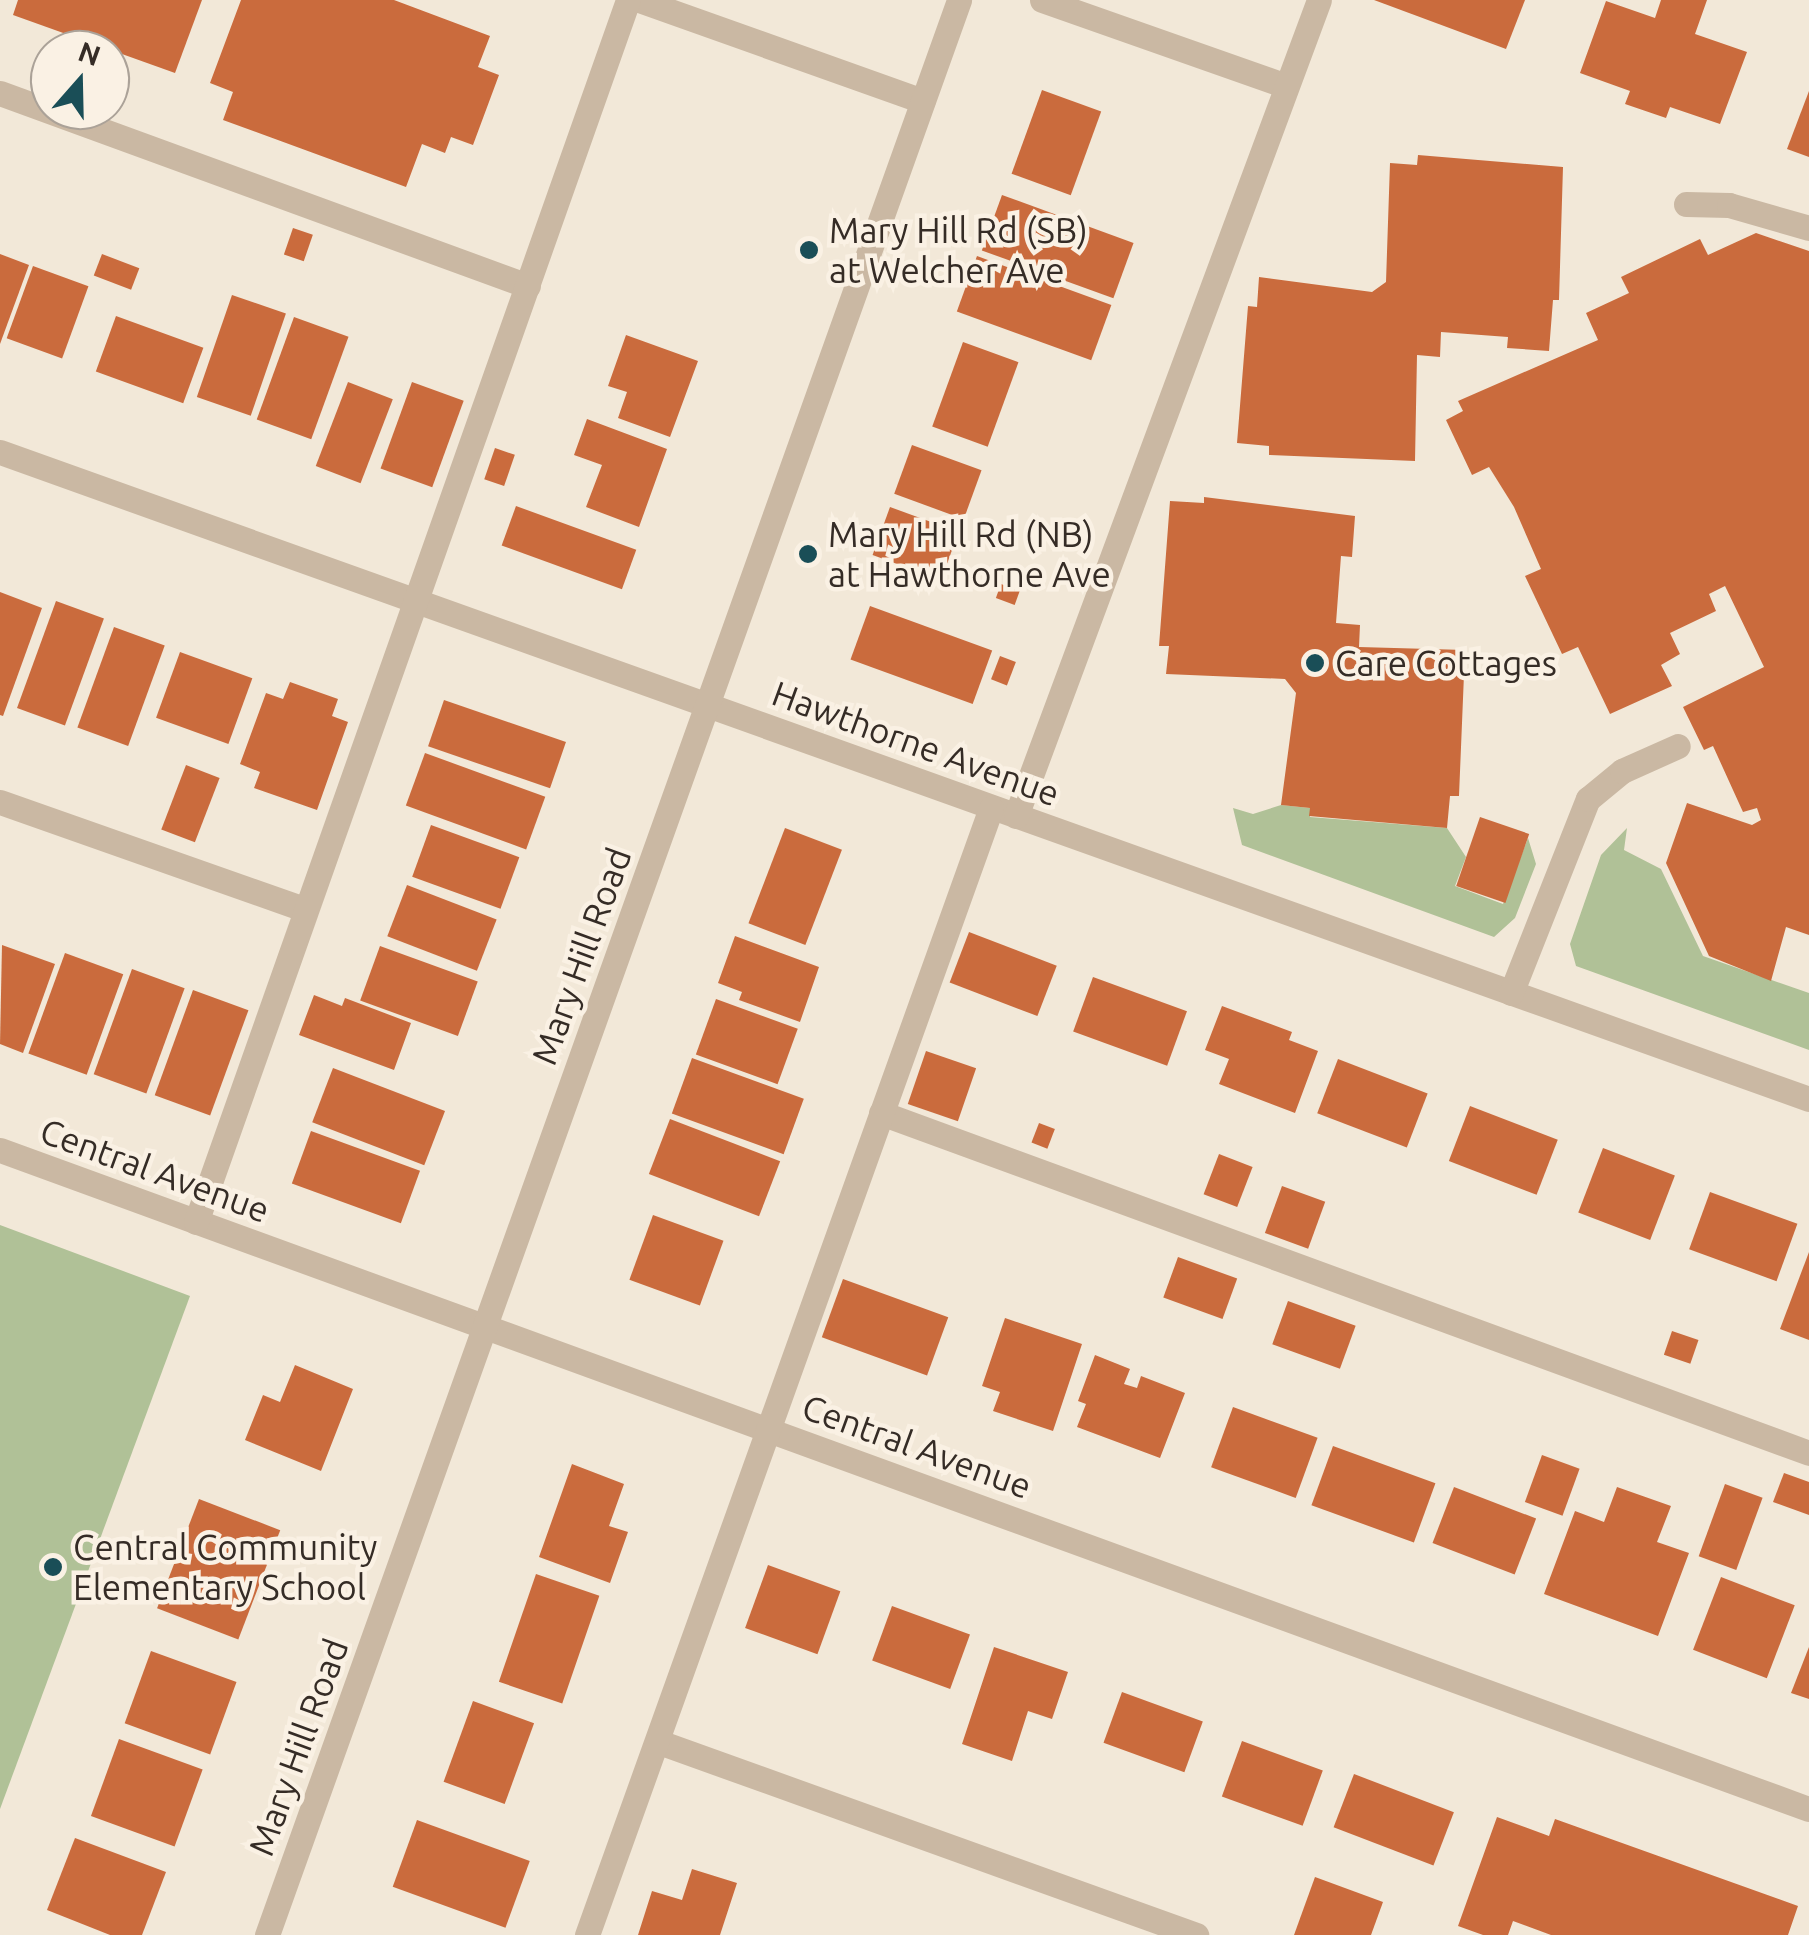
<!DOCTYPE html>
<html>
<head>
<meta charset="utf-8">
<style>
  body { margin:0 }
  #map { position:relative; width:1809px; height:1935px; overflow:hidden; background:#f2e8d8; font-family:Ubuntu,sans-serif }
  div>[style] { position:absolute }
  .green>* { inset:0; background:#b0c197 }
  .building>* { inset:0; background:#ca6b3d; transform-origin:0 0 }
  .minor>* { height:25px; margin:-12.5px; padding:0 12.5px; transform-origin:12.5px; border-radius:12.5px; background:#cab8a3 }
  .dots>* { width:28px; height:28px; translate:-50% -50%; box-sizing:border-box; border:5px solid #faf1e4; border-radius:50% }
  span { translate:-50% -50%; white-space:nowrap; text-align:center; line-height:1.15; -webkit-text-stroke:9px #faf1e4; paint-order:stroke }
  .poi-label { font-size:35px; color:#352c26 }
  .left { translate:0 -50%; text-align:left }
  .street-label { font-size:35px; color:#352c26 }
  .north { position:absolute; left:30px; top:30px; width:100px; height:100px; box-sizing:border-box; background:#faf1e4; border:2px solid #aba298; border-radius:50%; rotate:20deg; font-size:28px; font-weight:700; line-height:40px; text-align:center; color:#352c26 }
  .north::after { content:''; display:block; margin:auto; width:35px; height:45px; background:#1a4e57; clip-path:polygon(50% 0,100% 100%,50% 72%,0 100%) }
</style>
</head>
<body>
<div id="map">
  <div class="green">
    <div style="clip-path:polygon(1281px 805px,1310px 808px,1310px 817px,1447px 828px,1466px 857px,1455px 886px,1503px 904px,1528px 838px,1536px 864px,1515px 918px,1494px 937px,1242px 845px,1233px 808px,1253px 814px)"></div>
    <div style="clip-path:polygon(1627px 828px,1624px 850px,1661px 869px,1703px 956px,1809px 993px,1809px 1050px,1576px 966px,1570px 944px,1601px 855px)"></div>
    <div style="clip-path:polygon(0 1225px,190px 1296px,0 1809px)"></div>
  </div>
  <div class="building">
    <div style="clip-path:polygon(18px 0,202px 0,175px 73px,13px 15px)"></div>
    <div style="clip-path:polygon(241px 0,394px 0,490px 36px,478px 67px,499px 75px,473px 145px,451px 137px,445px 153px,422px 144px,406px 187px,223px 120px,233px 92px,210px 83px)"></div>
    <div style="clip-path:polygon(1374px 0,1525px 0,1506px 49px)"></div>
    <div style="clip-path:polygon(1661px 0,1707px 0,1695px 34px,1747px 52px,1720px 124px,1670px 107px,1666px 118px,1625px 104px,1630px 91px,1580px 73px,1606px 1px,1655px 18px)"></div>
    <div style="left:1042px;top:90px;width:63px;height:89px;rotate:20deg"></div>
    <div style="clip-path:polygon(1809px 91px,1809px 157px,1787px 149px)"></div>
    <div style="clip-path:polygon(1418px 155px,1563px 167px,1559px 300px,1553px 300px,1549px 351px,1507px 348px,1508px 337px,1441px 332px,1440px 357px,1417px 355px,1415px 461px,1269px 455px,1269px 446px,1237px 443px,1248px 306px,1257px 307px,1259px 277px,1372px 292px,1386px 282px,1390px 163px,1417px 165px)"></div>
    <div style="left:1002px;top:195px;width:140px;height:59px;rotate:20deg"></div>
    <div style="left:293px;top:228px;width:21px;height:28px;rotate:19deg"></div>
    <div style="clip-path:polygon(1756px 233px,1809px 251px,1809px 935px,1786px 927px,1771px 981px,1709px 956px,1666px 863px,1687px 803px,1752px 825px,1761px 820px,1757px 808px,1743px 812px,1713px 746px,1704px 750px,1683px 707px,1764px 667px,1725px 586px,1709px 594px,1716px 611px,1670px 633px,1680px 654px,1661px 665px,1672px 686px,1610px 714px,1578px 647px,1562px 654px,1525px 576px,1541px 569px,1514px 507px,1489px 467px,1472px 475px,1446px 420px,1463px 411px,1458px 401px,1598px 340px,1586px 313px,1629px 293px,1621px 277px,1700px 239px,1708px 255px)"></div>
    <div style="clip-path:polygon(0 254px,29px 265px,0 344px)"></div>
    <div style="left:102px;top:254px;width:40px;height:23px;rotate:21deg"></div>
    <div style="left:977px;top:256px;width:143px;height:59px;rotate:20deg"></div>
    <div style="left:33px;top:266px;width:59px;height:77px;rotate:20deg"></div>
    <div style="left:232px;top:295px;width:57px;height:108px;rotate:19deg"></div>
    <div style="left:116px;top:316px;width:93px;height:59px;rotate:20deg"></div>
    <div style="left:294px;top:317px;width:58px;height:109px;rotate:20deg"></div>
    <div style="clip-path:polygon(626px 335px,698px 361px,670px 437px,618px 418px,627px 392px,608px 386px)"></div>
    <div style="left:963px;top:342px;width:59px;height:90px;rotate:20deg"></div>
    <div style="left:348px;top:382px;width:48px;height:90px;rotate:21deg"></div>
    <div style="left:412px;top:382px;width:55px;height:92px;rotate:20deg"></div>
    <div style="clip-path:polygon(587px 419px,667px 449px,639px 527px,586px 507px,602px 465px,574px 455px)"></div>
    <div style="left:912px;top:445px;width:74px;height:52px;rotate:20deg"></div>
    <div style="left:495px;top:448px;width:21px;height:33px;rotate:19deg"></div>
    <div style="clip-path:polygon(1204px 497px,1355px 516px,1352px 557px,1341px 556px,1336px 623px,1360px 625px,1359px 647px,1465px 650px,1459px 796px,1450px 796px,1447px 828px,1309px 816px,1310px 808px,1281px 805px,1296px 693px,1285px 679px,1166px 674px,1169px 646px,1159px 646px,1170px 501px,1204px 503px)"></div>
    <div style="left:516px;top:506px;width:128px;height:42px;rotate:20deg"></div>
    <div style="left:890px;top:507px;width:73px;height:51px;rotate:20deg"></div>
    <div style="left:1001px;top:584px;width:20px;height:15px;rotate:20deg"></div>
    <div style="clip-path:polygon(0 592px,42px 608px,3px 716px,0 715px)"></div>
    <div style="left:56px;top:601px;width:51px;height:114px;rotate:20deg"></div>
    <div style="left:870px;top:606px;width:130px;height:57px;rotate:20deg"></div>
    <div style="left:114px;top:627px;width:54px;height:107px;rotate:20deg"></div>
    <div style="left:180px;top:652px;width:77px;height:70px;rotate:20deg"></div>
    <div style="left:1000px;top:656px;width:17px;height:25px;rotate:21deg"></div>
    <div style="clip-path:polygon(290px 682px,338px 699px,332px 716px,348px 722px,317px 810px,254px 788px,260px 772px,240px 764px,266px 693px,283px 699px)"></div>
    <div style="left:444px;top:700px;width:129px;height:49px;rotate:19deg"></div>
    <div style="left:425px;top:753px;width:128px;height:56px;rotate:20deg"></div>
    <div style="left:186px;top:765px;width:36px;height:69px;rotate:21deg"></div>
    <div style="left:1480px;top:817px;width:52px;height:73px;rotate:19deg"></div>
    <div style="left:431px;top:825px;width:94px;height:55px;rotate:20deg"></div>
    <div style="left:785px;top:828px;width:61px;height:102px;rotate:21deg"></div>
    <div style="left:407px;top:885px;width:96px;height:55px;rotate:21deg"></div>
    <div style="left:969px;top:932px;width:94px;height:54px;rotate:21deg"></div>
    <div style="clip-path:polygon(735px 936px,819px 967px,800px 1022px,739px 1000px,742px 992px,718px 983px)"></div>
    <div style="clip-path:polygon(2px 945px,55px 964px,23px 1053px,0 1044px)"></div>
    <div style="left:380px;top:946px;width:104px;height:58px;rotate:20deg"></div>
    <div style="left:65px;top:953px;width:62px;height:107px;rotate:20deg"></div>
    <div style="left:132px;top:969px;width:56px;height:112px;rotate:20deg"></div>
    <div style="left:1093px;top:977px;width:100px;height:58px;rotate:20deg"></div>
    <div style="left:193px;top:990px;width:59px;height:112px;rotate:20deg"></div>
    <div style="clip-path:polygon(314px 995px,342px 1006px,345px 998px,411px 1023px,394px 1070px,299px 1035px)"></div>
    <div style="left:716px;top:999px;width:87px;height:59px;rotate:20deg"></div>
    <div style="clip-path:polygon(1222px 1006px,1292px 1032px,1289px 1040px,1318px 1051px,1295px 1113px,1219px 1084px,1229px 1059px,1205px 1050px)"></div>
    <div style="left:926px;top:1051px;width:53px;height:56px;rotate:19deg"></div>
    <div style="left:692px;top:1058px;width:119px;height:59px;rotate:20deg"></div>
    <div style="left:1338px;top:1059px;width:96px;height:58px;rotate:21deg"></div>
    <div style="left:333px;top:1068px;width:120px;height:58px;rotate:21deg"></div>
    <div style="left:1470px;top:1106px;width:94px;height:59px;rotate:21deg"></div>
    <div style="left:670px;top:1119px;width:118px;height:59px;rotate:21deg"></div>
    <div style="left:1039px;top:1123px;width:17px;height:21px;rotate:21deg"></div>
    <div style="left:311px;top:1131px;width:116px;height:56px;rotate:20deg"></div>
    <div style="left:1603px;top:1148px;width:77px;height:69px;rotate:21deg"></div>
    <div style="left:1219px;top:1154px;width:36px;height:43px;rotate:21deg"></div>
    <div style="left:1282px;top:1186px;width:46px;height:50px;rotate:20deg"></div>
    <div style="left:1710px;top:1192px;width:93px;height:61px;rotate:20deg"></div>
    <div style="left:653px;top:1215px;width:75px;height:69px;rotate:20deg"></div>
    <div style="clip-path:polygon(1809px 1252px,1809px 1340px,1780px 1329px)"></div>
    <div style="left:1178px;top:1257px;width:63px;height:43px;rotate:20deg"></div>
    <div style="left:843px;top:1279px;width:112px;height:62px;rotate:20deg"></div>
    <div style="left:1288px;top:1301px;width:72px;height:46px;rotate:20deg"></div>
    <div style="clip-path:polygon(1005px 1318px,1082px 1344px,1053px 1431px,993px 1411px,1000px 1392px,982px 1386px)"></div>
    <div style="left:1672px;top:1331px;width:28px;height:25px;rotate:19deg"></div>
    <div style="clip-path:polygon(1095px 1355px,1130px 1369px,1124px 1384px,1137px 1388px,1141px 1376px,1185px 1393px,1160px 1458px,1077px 1427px,1086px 1404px,1078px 1401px)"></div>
    <div style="clip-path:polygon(295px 1365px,353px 1389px,321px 1471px,245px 1440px,263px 1395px,280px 1402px)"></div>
    <div style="left:1233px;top:1407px;width:90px;height:64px;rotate:20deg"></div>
    <div style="left:1333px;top:1446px;width:109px;height:63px;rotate:20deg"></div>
    <div style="left:1542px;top:1455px;width:40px;height:50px;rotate:20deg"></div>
    <div style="clip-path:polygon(572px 1464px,624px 1484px,609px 1526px,628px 1532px,610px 1583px,539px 1557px)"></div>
    <div style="clip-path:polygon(1784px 1473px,1809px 1482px,1809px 1515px,1773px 1502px)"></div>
    <div style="left:1725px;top:1484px;width:40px;height:77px;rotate:20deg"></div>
    <div style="left:1454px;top:1487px;width:88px;height:60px;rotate:21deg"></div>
    <div style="clip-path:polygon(1617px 1487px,1671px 1506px,1657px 1542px,1689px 1553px,1658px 1636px,1544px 1594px,1575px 1511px,1604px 1522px)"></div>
    <div style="left:199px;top:1499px;width:87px;height:117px;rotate:21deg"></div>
    <div style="left:768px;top:1565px;width:77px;height:67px;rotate:20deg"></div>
    <div style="left:536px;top:1574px;width:67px;height:114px;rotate:19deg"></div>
    <div style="left:1721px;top:1577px;width:79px;height:78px;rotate:21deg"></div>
    <div style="left:892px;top:1606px;width:83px;height:58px;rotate:20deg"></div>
    <div style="clip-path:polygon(994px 1647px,1068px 1672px,1052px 1719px,1028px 1711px,1012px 1761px,962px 1744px)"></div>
    <div style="clip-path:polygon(1809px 1647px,1809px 1699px,1791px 1693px)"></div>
    <div style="left:151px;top:1651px;width:91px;height:77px;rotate:20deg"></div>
    <div style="left:1122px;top:1692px;width:86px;height:54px;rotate:20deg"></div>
    <div style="left:473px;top:1701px;width:65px;height:86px;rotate:20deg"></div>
    <div style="left:119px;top:1739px;width:89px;height:82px;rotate:20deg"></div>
    <div style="left:1242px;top:1741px;width:86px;height:59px;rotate:20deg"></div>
    <div style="left:1354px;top:1774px;width:107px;height:57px;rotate:21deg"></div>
    <div style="clip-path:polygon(1497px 1817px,1549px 1836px,1555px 1819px,1798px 1906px,1788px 1935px,1551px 1935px,1513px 1921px,1508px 1935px,1483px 1935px,1458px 1926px)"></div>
    <div style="left:417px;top:1820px;width:120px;height:71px;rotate:20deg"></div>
    <div style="clip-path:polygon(75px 1838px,166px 1872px,142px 1935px,110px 1935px,47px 1910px)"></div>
    <div style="clip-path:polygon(692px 1869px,737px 1883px,720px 1935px,638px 1935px,652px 1891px,682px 1900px)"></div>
    <div style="clip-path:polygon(1315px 1877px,1383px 1902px,1371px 1935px,1294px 1935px)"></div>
  </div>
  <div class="minor">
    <div style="left:639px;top:0;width:301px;rotate:19.6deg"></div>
    <div style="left:1042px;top:0;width:256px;rotate:19.4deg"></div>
    <div style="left:0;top:93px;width:562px;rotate:20.08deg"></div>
    <div style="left:1686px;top:204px;width:43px;rotate:1.3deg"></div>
    <div style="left:1729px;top:205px;width:83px;rotate:16deg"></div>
    <div style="left:0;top:452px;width:1921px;rotate:19.68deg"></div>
    <div style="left:0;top:802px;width:324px;rotate:19.4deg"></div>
    <div style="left:1016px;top:816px;width:870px;rotate:-69.63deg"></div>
    <div style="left:1511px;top:993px;width:209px;rotate:-68.4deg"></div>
    <div style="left:1588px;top:799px;width:44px;rotate:-39.5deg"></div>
    <div style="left:1622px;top:771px;width:61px;rotate:-24.1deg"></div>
    <div style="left:881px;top:1113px;width:988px;rotate:20.12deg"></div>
    <div style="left:0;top:1150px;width:1925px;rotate:20.02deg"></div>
    <div style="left:196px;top:1222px;width:1296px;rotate:-70.53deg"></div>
    <div style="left:659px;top:1742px;width:571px;rotate:19.77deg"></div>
    <div style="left:267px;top:1935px;width:2055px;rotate:-70.32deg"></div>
    <div style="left:587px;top:1935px;width:1197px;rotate:-70.28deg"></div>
  </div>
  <div class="dots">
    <div style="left:809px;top:250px;background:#1a4e57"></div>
    <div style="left:808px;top:554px;background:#1a4e57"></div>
    <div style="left:1315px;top:663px;background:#1a4e57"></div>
    <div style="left:53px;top:1567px;background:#1a4e57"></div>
  </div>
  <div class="poi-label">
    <span class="left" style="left:829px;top:250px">Mary Hill Rd (SB)<br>at Welcher Ave</span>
    <span class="left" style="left:828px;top:554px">Mary Hill Rd (NB)<br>at Hawthorne Ave</span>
    <span class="left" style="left:1335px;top:663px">Care Cottages</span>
    <span class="left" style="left:73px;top:1567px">Central Community<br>Elementary School</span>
  </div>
  <div class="street-label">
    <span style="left:916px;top:743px;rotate:20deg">Hawthorne Avenue</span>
    <span style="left:581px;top:956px;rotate:-70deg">Mary Hill Road</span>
    <span style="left:155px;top:1170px;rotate:20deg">Central Avenue</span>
    <span style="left:917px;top:1446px;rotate:20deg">Central Avenue</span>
    <span style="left:298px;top:1747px;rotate:-70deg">Mary Hill Road</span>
  </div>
  <div class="north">N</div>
</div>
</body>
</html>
